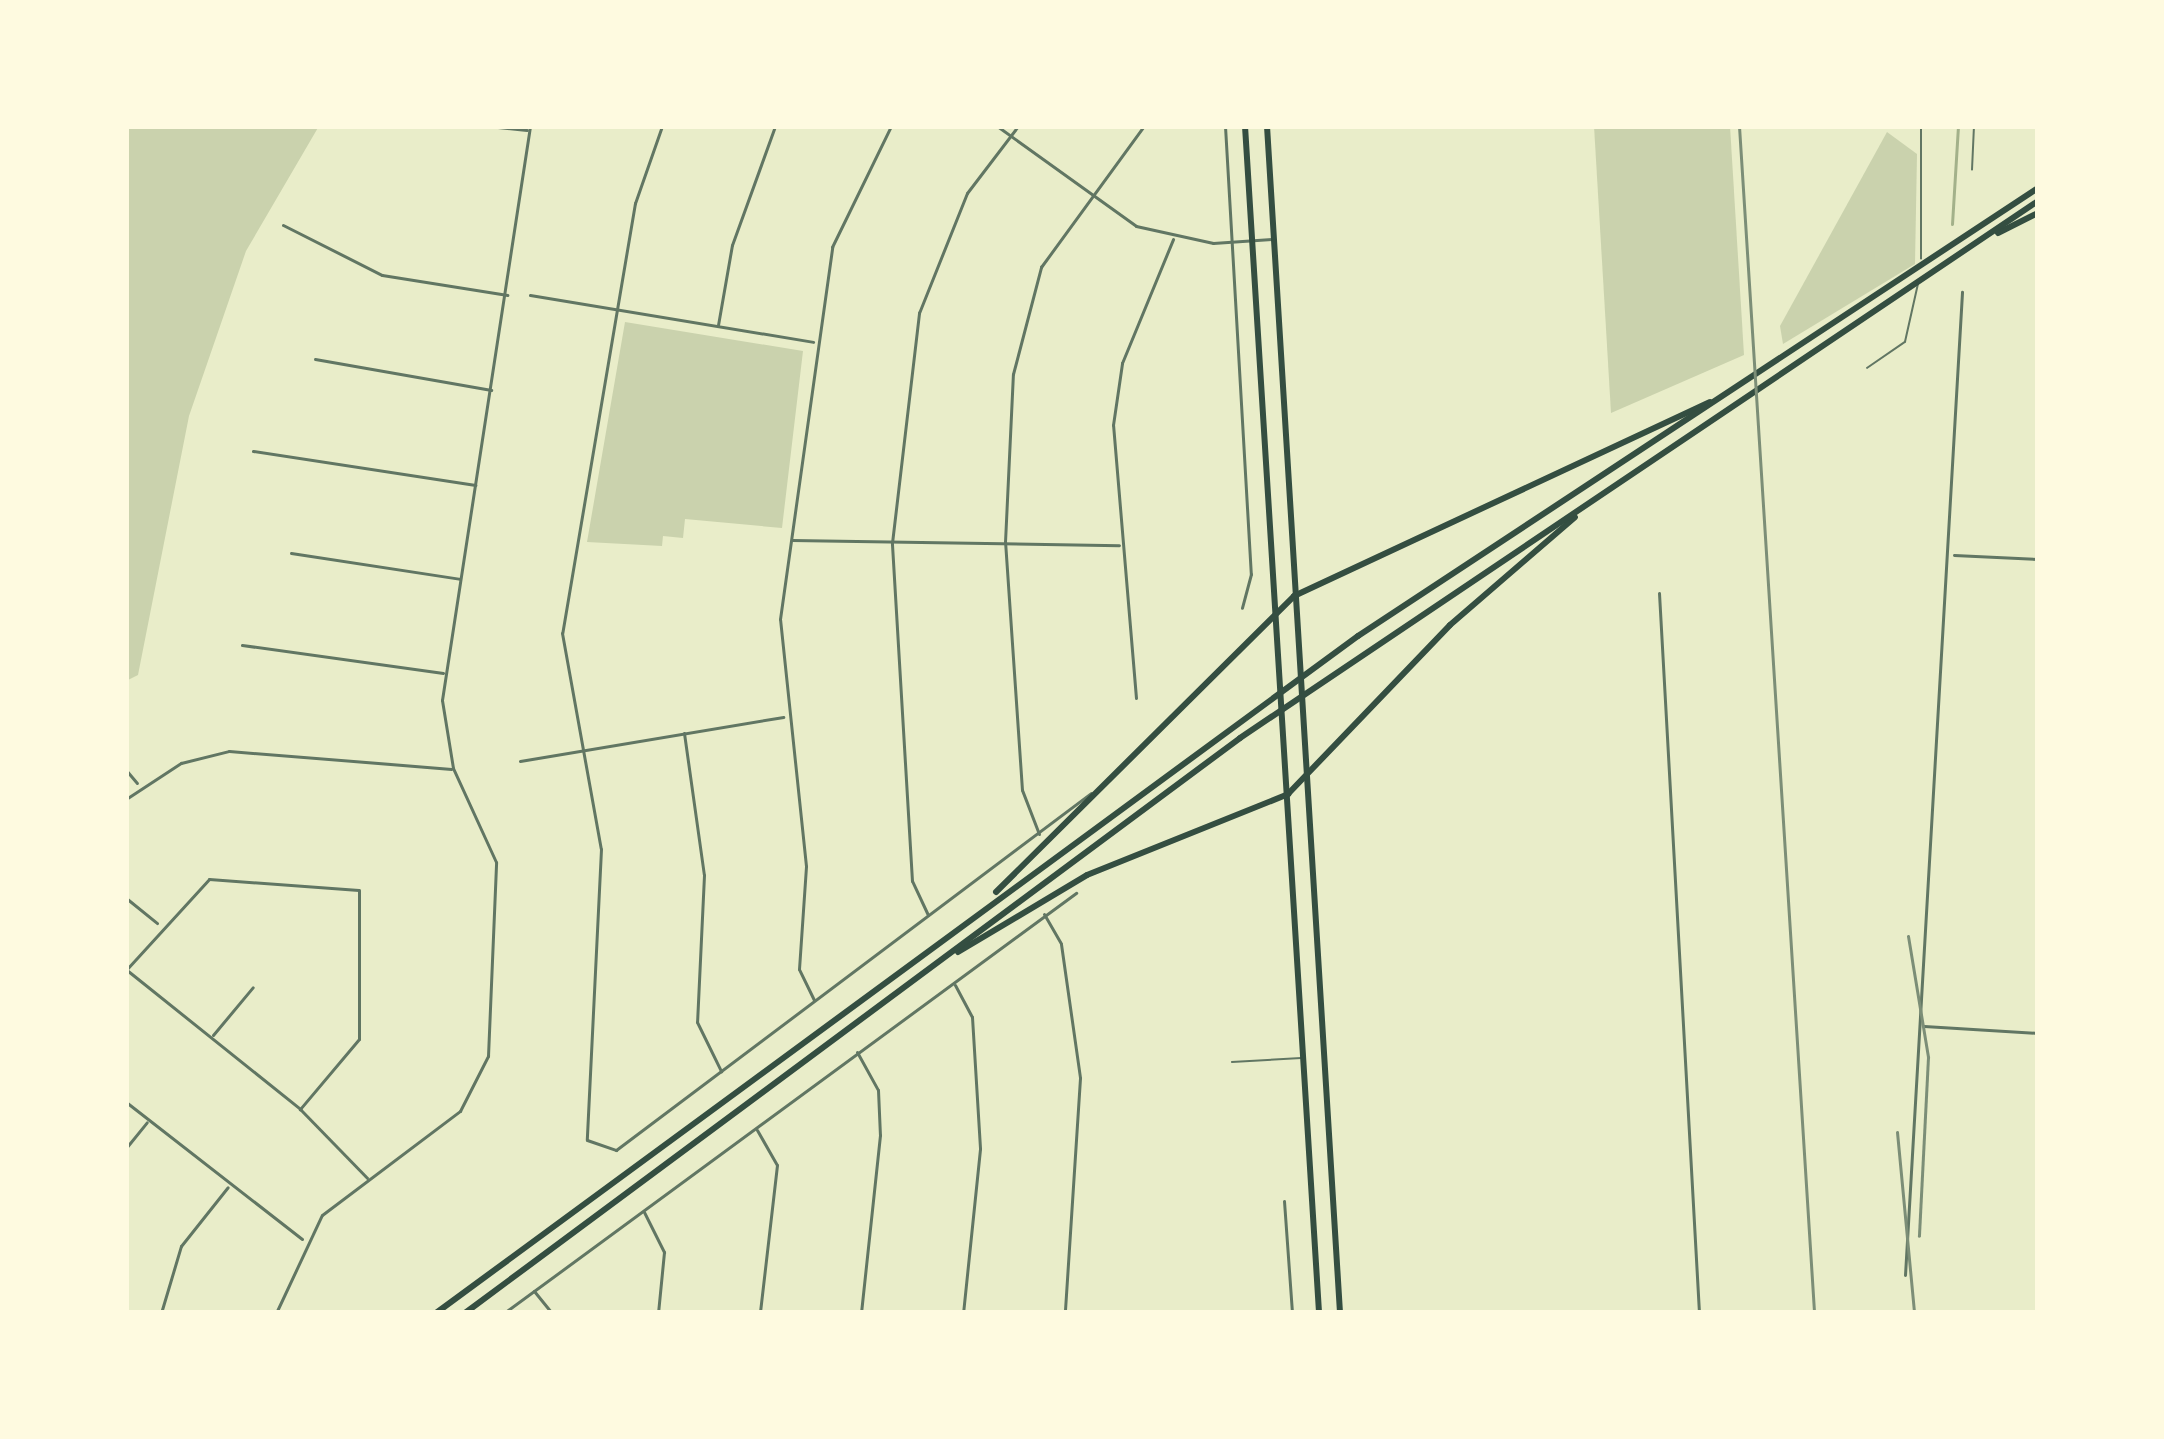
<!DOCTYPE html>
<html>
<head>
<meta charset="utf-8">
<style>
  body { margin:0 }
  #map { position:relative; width:2164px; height:1439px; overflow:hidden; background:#e9edc9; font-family:Lato,sans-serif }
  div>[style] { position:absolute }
  .green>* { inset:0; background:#cad2ad }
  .stream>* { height:3px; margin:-1.5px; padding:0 1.5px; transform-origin:1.5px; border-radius:1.5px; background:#a3b18a }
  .service>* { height:1.5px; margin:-0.75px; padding:0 0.75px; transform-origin:0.75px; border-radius:0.75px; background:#617663 }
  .minor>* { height:3px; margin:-1.5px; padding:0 1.5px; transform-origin:1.5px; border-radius:1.5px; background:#617663 }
  .primary>* { height:6px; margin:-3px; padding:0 3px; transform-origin:3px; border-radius:3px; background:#344e41 }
  .motorway>* { height:6px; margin:-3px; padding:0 3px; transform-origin:3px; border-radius:3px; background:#344e41 }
  .rail>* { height:3px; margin:-1.5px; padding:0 1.5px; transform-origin:1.5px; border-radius:1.5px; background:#7c8e77 }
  span { translate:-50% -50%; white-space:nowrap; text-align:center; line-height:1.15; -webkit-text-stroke:12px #fefae0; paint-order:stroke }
  .frame { position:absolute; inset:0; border:129px solid #fefae0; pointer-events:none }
</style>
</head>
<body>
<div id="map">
  <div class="green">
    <div style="clip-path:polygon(126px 126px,319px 126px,246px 251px,189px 416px,138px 675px,126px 681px)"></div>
    <div style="clip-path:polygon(1594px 126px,1730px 126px,1744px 355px,1611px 413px)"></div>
    <div style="clip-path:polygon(1887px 132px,1917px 154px,1915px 264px,1783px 344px,1780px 326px)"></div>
    <div style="clip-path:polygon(625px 322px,803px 351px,782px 528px,685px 519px,683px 538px,663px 536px,662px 546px,587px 542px)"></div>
  </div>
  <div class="stream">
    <div style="left:1952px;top:224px;width:98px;rotate:-86.5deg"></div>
  </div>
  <div class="service">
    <div style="left:1972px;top:170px;width:44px;rotate:-87.4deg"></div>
    <div style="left:1921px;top:259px;width:133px;rotate:-90deg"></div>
    <div style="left:1867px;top:368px;width:46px;rotate:-34.4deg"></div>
    <div style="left:1905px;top:342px;width:59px;rotate:-77.4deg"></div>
    <div style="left:1232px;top:1062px;width:69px;rotate:-3.3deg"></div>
  </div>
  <div class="minor">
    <div style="left:488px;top:126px;width:39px;rotate:6deg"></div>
    <div style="left:662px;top:126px;width:82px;rotate:109.3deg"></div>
    <div style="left:635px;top:203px;width:436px;rotate:99.6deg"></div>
    <div style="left:562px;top:633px;width:219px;rotate:79.8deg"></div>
    <div style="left:601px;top:849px;width:291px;rotate:92.8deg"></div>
    <div style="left:587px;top:1140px;width:31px;rotate:19deg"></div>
    <div style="left:616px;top:1150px;width:594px;rotate:-36.93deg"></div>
    <div style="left:997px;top:126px;width:171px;rotate:35.7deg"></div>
    <div style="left:1136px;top:226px;width:79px;rotate:12.4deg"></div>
    <div style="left:1213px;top:243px;width:59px;rotate:-3.9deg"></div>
    <div style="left:1225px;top:126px;width:449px;rotate:86.7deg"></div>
    <div style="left:1251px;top:574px;width:35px;rotate:105deg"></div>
    <div style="left:283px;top:225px;width:111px;rotate:26.8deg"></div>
    <div style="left:382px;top:275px;width:127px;rotate:9.1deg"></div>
    <div style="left:530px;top:295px;width:287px;rotate:9.4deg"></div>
    <div style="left:718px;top:325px;width:81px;rotate:-80.1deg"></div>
    <div style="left:732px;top:245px;width:127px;rotate:-70.1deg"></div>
    <div style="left:315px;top:359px;width:179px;rotate:10deg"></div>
    <div style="left:253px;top:451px;width:225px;rotate:8.7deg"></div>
    <div style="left:792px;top:540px;width:327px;rotate:0.9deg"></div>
    <div style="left:291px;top:553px;width:171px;rotate:8.7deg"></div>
    <div style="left:1954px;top:555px;width:84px;rotate:2.7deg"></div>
    <div style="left:1659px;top:593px;width:721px;rotate:86.82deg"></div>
    <div style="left:242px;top:645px;width:203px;rotate:7.9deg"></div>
    <div style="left:1136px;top:698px;width:274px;rotate:-94.8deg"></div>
    <div style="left:1113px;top:425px;width:63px;rotate:-81.7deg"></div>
    <div style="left:1122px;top:363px;width:134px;rotate:-67.6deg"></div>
    <div style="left:684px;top:733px;width:143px;rotate:82deg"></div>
    <div style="left:704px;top:875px;width:147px;rotate:92.7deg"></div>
    <div style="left:697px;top:1022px;width:55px;rotate:63.9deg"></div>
    <div style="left:520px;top:761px;width:267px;rotate:-9.5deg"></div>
    <div style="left:126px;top:770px;width:17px;rotate:50deg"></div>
    <div style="left:126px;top:799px;width:66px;rotate:-33.2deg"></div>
    <div style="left:181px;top:763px;width:49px;rotate:-14deg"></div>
    <div style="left:229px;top:751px;width:223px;rotate:4.6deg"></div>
    <div style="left:1039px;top:834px;width:47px;rotate:-111.1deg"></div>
    <div style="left:1022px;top:790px;width:249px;rotate:-93.9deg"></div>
    <div style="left:1005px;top:542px;width:168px;rotate:-87.3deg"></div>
    <div style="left:1013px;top:374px;width:111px;rotate:-75.3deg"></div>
    <div style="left:1041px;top:267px;width:175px;rotate:-53.9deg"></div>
    <div style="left:126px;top:898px;width:40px;rotate:39deg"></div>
    <div style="left:1044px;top:914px;width:34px;rotate:60deg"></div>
    <div style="left:1061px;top:944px;width:135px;rotate:81.9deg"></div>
    <div style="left:1080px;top:1078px;width:235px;rotate:93.7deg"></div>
    <div style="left:928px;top:915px;width:38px;rotate:-115deg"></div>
    <div style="left:912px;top:881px;width:339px;rotate:-93.4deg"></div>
    <div style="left:892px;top:543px;width:232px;rotate:-83.3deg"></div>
    <div style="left:919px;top:313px;width:129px;rotate:-68.2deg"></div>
    <div style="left:967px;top:193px;width:84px;rotate:-52.7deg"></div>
    <div style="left:126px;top:970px;width:123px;rotate:-47.6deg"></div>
    <div style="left:209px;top:879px;width:150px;rotate:4.2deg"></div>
    <div style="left:359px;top:890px;width:149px;rotate:90deg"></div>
    <div style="left:359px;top:1039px;width:92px;rotate:130.1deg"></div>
    <div style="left:128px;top:971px;width:221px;rotate:38.7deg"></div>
    <div style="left:300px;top:1109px;width:96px;rotate:45.8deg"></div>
    <div style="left:955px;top:985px;width:36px;rotate:62deg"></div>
    <div style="left:972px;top:1017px;width:132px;rotate:86.5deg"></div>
    <div style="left:980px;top:1149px;width:165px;rotate:95.9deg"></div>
    <div style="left:814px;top:1000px;width:34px;rotate:-116deg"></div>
    <div style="left:799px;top:969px;width:103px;rotate:-86.1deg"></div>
    <div style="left:806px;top:866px;width:248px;rotate:-96deg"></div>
    <div style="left:780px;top:619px;width:376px;rotate:-82deg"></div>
    <div style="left:832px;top:247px;width:135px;rotate:-64deg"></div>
    <div style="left:1924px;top:1026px;width:114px;rotate:3.5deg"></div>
    <div style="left:213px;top:1035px;width:62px;rotate:-50.2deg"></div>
    <div style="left:857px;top:1052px;width:43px;rotate:61.1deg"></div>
    <div style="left:878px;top:1090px;width:45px;rotate:87.5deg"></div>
    <div style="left:880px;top:1135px;width:179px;rotate:96.1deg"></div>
    <div style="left:126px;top:1102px;width:223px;rotate:37.9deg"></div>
    <div style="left:757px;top:1130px;width:40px;rotate:60.3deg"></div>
    <div style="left:777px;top:1165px;width:149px;rotate:96.6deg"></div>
    <div style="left:126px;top:1148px;width:33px;rotate:-51deg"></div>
    <div style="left:1284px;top:1201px;width:112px;rotate:85.9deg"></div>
    <div style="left:644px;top:1212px;width:45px;rotate:63.4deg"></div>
    <div style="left:664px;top:1252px;width:61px;rotate:95.6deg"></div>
    <div style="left:1905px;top:1275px;width:985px;rotate:-86.68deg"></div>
    <div style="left:534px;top:1291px;width:28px;rotate:51deg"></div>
    <div style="left:161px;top:1313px;width:70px;rotate:-73.4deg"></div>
    <div style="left:181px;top:1246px;width:75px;rotate:-51.5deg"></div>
    <div style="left:276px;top:1313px;width:108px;rotate:-64.9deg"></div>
    <div style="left:322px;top:1215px;width:173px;rotate:-37deg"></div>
    <div style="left:460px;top:1111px;width:62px;rotate:-63deg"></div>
    <div style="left:488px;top:1056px;width:194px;rotate:-87.6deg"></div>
    <div style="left:496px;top:862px;width:103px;rotate:-114.6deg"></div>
    <div style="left:453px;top:768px;width:69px;rotate:-99.2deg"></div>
    <div style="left:442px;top:700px;width:581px;rotate:-81.28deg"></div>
    <div style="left:504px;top:1313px;width:710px;rotate:-36.29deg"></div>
  </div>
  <div class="primary">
    <div style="left:1245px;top:126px;width:1189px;rotate:86.43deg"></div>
    <div style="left:1267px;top:126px;width:1189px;rotate:86.48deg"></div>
  </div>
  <div class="motorway">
    <div style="left:1998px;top:233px;width:45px;rotate:-26.6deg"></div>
    <div style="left:996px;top:892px;width:420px;rotate:-44.8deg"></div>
    <div style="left:1294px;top:596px;width:459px;rotate:-25deg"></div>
    <div style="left:958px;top:952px;width:150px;rotate:-30.8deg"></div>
    <div style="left:1087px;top:875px;width:217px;rotate:-21.9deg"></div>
    <div style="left:1288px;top:794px;width:234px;rotate:-46.2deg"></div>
    <div style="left:1450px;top:625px;width:165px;rotate:-40.8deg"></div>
    <div style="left:436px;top:1313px;width:1144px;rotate:-36.29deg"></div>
    <div style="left:1358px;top:636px;width:814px;rotate:-33.38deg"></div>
    <div style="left:465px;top:1313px;width:965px;rotate:-36.57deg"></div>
    <div style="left:1240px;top:738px;width:962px;rotate:-33.94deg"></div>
  </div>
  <div class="rail">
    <div style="left:1739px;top:126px;width:1189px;rotate:86.38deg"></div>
    <div style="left:1908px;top:936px;width:123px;rotate:80.6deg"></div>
    <div style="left:1928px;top:1057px;width:179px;rotate:92.9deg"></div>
    <div style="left:1897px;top:1132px;width:182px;rotate:84.6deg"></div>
  </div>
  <div class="frame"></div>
</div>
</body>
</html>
